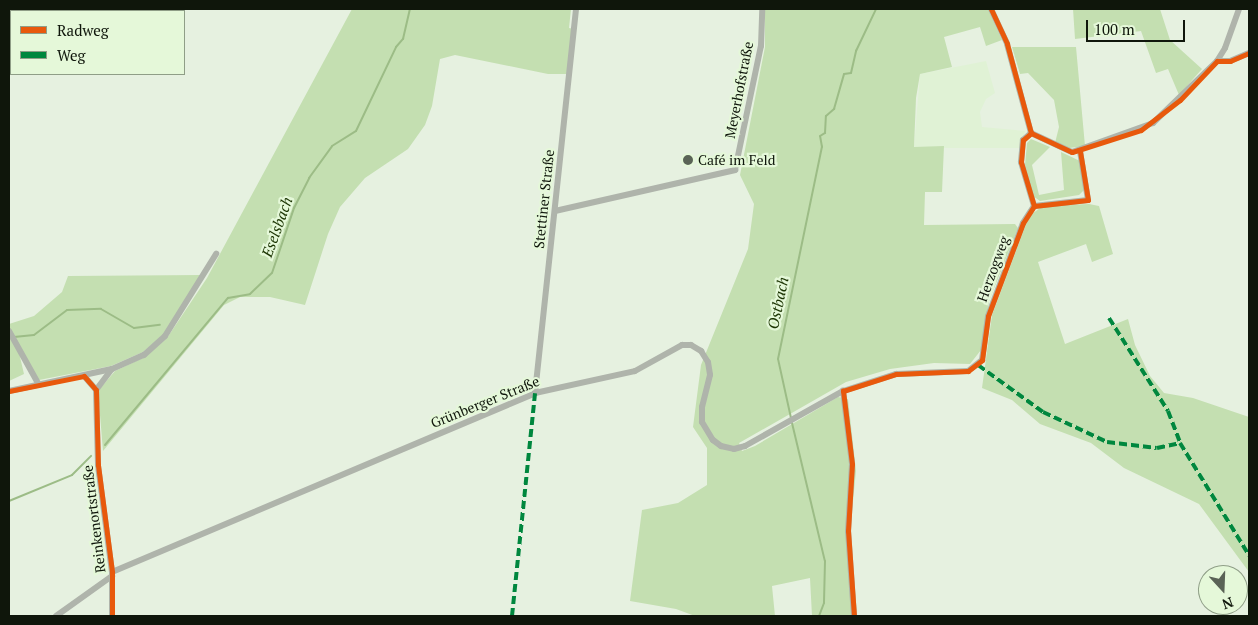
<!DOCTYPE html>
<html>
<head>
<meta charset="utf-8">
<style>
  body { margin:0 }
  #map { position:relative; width:1258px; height:625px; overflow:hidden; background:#e6f1e0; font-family:"PT Serif",serif }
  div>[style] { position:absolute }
  .built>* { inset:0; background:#e0f2d5 }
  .green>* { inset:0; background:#c4dfb1 }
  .stream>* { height:2px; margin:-1px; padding:0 1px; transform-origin:1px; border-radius:1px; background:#9cbc86 }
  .minor>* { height:6px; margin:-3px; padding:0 3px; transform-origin:3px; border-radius:3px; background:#afb4ab }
  .quiet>* { height:4px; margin-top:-2px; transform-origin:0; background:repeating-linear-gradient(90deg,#00873e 0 8px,transparent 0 12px) }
  .cycleway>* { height:5px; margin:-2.5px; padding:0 2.5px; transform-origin:2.5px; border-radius:2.5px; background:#e8590c }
  .dots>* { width:14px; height:14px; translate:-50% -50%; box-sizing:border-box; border:2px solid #e5f8d9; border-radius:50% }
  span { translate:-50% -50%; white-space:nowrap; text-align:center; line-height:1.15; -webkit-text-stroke:4.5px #e5f8d9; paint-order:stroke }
  .street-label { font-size:14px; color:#0f160b }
  .poi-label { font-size:14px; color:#0f160b }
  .left { translate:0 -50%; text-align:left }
  .water-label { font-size:15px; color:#1b3402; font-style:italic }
  .frame { position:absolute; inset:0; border:10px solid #0f160b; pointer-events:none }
  .legend { position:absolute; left:10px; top:10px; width:175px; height:65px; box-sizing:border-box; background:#e5f8d9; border:1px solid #8f9e87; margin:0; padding:6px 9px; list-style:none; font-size:15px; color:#0f160b }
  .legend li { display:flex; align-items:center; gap:10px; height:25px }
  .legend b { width:25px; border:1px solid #8f9e87 }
  .north { position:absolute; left:1198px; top:565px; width:50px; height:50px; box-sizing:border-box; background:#e5f8d9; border:1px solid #8f9e87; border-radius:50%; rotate:160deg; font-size:14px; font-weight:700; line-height:20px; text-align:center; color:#0f160b }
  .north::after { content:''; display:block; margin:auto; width:18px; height:22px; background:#5a6356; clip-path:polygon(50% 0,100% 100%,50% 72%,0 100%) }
  .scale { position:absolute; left:1086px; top:20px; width:99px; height:22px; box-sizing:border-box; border:2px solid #0f160b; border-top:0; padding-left:6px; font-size:15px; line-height:18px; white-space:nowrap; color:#0f160b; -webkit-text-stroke:4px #e5f8d9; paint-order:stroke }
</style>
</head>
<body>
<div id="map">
  <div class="built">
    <div style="clip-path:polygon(986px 61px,995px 93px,986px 99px,980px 112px,982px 127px,1025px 131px,1020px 148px,914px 148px,920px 74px)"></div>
  </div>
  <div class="green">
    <div style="clip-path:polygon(352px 9px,571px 9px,569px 28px,574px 29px,570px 74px,548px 74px,455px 55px,440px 59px,432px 106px,425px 125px,408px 149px,365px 178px,340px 207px,328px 234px,305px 305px,270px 297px,240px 297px,224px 305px,103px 451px,98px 391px,115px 371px,145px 357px,167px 338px,207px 278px)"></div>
    <div style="clip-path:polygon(765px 9px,988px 9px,1002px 40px,986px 46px,980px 27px,944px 37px,952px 67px,920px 74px,916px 98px,914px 147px,944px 146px,942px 192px,925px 192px,924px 225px,1015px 224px,1018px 228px,989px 301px,981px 350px,970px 364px,934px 363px,890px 369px,846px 382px,739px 443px,742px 451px,755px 446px,838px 397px,848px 399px,856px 471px,850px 531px,857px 616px,812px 616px,810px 578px,772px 586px,775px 616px,695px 616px,676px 609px,630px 601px,642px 510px,678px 503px,707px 485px,707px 448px,693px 427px,701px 365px,748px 249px,754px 204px,740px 175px,765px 47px)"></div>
    <div style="clip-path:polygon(1073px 9px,1160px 9px,1170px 40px,1202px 69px,1179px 95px,1168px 69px,1156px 73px,1141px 31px,1075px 39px)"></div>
    <div style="clip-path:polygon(1012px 47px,1076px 47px,1085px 146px,1069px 148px,1055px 143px,1059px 127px,1054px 100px,1028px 73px,1020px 74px)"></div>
    <div style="clip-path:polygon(1031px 139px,1050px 147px,1032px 165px,1039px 195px,1064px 190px,1061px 152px,1080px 161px,1084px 190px,1079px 195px,1040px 201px,1033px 196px,1025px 165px,1027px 143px)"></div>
    <div style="clip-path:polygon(1089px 204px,1099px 206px,1113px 254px,1092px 262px,1086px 244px,1038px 262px,1065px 344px,1128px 319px,1135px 345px,1150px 376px,1164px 393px,1193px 398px,1249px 417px,1249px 572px,1199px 504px,1124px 468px,1091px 443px,1040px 424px,1012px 400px,982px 388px,992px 315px,1029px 216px,1043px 206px)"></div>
    <div style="clip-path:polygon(201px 275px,163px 335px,143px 352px,111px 366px,39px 380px,17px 344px,24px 374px,9px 381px,9px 324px,34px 316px,62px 292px,68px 276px)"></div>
  </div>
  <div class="stream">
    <div style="left:14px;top:337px;width:20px;rotate:-6deg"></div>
    <div style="left:34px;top:335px;width:41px;rotate:-37.1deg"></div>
    <div style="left:67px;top:310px;width:34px;rotate:-2deg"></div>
    <div style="left:101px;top:309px;width:38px;rotate:30deg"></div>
    <div style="left:134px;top:328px;width:26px;rotate:-7deg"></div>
    <div style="left:791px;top:418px;width:60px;rotate:-102.4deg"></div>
    <div style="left:778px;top:359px;width:217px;rotate:-78.3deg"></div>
    <div style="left:822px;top:147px;width:11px;rotate:-100deg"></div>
    <div style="left:820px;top:136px;width:6px;rotate:-31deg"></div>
    <div style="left:825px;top:133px;width:17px;rotate:-87deg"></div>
    <div style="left:826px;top:116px;width:11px;rotate:-41deg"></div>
    <div style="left:834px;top:109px;width:36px;rotate:-74deg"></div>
    <div style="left:844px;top:74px;width:7px;rotate:-8deg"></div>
    <div style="left:851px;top:73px;width:23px;rotate:-77deg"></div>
    <div style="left:856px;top:51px;width:47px;rotate:-64.5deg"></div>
    <div style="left:792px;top:423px;width:142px;rotate:76.6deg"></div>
    <div style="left:825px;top:561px;width:42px;rotate:91.4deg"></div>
    <div style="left:824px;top:603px;width:14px;rotate:111deg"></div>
    <div style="left:105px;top:445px;width:192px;rotate:-50.1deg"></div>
    <div style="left:228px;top:298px;width:22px;rotate:-10deg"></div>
    <div style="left:250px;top:294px;width:30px;rotate:-44deg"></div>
    <div style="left:272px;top:273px;width:69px;rotate:-71.3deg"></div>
    <div style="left:294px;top:208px;width:34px;rotate:-63deg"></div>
    <div style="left:309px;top:178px;width:39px;rotate:-54deg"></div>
    <div style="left:332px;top:146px;width:28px;rotate:-32deg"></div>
    <div style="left:356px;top:131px;width:93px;rotate:-64.5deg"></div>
    <div style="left:396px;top:47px;width:11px;rotate:-49deg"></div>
    <div style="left:403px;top:39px;width:31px;rotate:-77deg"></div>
    <div style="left:9px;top:501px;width:68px;rotate:-22.4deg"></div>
    <div style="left:72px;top:475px;width:27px;rotate:-45deg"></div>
  </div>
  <div class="minor">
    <div style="left:991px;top:9px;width:38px;rotate:65deg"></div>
    <div style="left:1007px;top:44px;width:92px;rotate:74.9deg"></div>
    <div style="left:1217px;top:61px;width:13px"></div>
    <div style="left:1230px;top:61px;width:21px;rotate:-23deg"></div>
    <div style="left:1031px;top:133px;width:45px;rotate:24.9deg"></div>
    <div style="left:1072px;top:152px;width:86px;rotate:-19.7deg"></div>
    <div style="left:1153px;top:123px;width:89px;rotate:-44.1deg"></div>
    <div style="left:1217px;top:61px;width:15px;rotate:-58deg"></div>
    <div style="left:1225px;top:48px;width:41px;rotate:-70.3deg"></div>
    <div style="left:1034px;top:206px;width:54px;rotate:-6.3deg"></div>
    <div style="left:1088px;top:200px;width:50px;rotate:-99.3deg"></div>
    <div style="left:555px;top:211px;width:185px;rotate:-12.8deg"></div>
    <div style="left:735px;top:170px;width:127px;rotate:-78.2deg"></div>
    <div style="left:761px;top:46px;width:37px;rotate:-88deg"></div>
    <div style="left:9px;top:331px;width:60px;rotate:60.9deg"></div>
    <div style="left:84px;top:376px;width:18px;rotate:49deg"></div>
    <div style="left:9px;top:391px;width:105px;rotate:-12.1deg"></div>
    <div style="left:535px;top:393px;width:386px;rotate:-83.9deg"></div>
    <div style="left:112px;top:572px;width:459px;rotate:-22.9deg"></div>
    <div style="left:535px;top:393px;width:102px;rotate:-12.4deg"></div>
    <div style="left:635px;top:371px;width:54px;rotate:-29deg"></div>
    <div style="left:682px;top:345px;width:9px"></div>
    <div style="left:691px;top:345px;width:12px;rotate:31deg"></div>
    <div style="left:701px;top:351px;width:13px;rotate:58deg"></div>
    <div style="left:708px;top:362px;width:13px;rotate:81deg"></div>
    <div style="left:710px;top:375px;width:33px;rotate:104deg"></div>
    <div style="left:702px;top:407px;width:15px;rotate:90deg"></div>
    <div style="left:702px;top:422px;width:21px;rotate:59deg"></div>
    <div style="left:713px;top:440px;width:10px;rotate:37deg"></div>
    <div style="left:721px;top:446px;width:13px;rotate:13deg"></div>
    <div style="left:734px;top:449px;width:11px;rotate:-15deg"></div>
    <div style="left:745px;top:446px;width:112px;rotate:-29.3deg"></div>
    <div style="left:56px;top:616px;width:69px;rotate:-35.5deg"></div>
    <div style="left:112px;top:616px;width:44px;rotate:-90deg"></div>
    <div style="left:112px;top:572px;width:108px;rotate:-97.5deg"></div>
    <div style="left:98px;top:465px;width:75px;rotate:-91.5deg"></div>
    <div style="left:96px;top:390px;width:26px;rotate:-53deg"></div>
    <div style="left:112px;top:369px;width:35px;rotate:-24deg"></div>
    <div style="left:144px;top:355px;width:28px;rotate:-42deg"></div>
    <div style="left:165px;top:336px;width:97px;rotate:-58.1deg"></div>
    <div style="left:854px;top:616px;width:85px;rotate:-94deg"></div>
    <div style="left:848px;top:531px;width:67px;rotate:-86.6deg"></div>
    <div style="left:852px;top:464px;width:74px;rotate:-97deg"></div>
    <div style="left:843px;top:391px;width:56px;rotate:-17.8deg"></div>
    <div style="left:896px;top:374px;width:72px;rotate:-2.4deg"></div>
    <div style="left:968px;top:371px;width:18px;rotate:-38deg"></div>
    <div style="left:982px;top:360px;width:44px;rotate:-82.2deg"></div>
    <div style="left:988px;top:316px;width:99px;rotate:-69.4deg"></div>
    <div style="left:1023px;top:223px;width:20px;rotate:-57deg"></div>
    <div style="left:1034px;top:206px;width:46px;rotate:-106.5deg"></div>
    <div style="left:1021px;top:162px;width:22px;rotate:-85deg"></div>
    <div style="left:1023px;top:140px;width:11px;rotate:-41deg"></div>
  </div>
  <div class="quiet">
    <div style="left:1109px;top:318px;width:110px;rotate:57.6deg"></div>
    <div style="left:1168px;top:411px;width:34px;rotate:69deg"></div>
    <div style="left:1180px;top:443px;width:132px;rotate:58.4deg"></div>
    <div style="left:978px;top:365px;width:80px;rotate:35.9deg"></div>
    <div style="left:1043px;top:412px;width:71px;rotate:25.1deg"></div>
    <div style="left:1107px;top:442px;width:50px;rotate:6.8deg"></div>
    <div style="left:1157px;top:448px;width:24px;rotate:-12deg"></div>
    <div style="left:512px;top:616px;width:224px;rotate:-84.1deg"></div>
  </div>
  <div class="cycleway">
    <div style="left:991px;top:9px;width:38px;rotate:65deg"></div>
    <div style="left:1007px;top:44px;width:92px;rotate:74.9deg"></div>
    <div style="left:1031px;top:133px;width:45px;rotate:24.9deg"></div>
    <div style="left:1072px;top:152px;width:72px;rotate:-17.7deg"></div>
    <div style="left:1141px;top:130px;width:49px;rotate:-37.6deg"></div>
    <div style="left:1180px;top:100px;width:54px;rotate:-46.5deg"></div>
    <div style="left:1217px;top:61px;width:13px"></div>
    <div style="left:1230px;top:61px;width:21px;rotate:-23deg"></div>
    <div style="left:1034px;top:206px;width:54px;rotate:-6.3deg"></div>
    <div style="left:1088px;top:200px;width:50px;rotate:-99.3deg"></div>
    <div style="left:9px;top:391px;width:76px;rotate:-11.3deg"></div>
    <div style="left:84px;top:376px;width:18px;rotate:49deg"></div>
    <div style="left:96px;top:390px;width:75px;rotate:88.5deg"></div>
    <div style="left:98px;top:465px;width:108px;rotate:82.5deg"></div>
    <div style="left:112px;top:572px;width:44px;rotate:90deg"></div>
    <div style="left:854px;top:616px;width:85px;rotate:-94deg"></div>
    <div style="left:848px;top:531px;width:67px;rotate:-86.6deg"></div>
    <div style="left:852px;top:464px;width:74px;rotate:-97deg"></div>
    <div style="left:843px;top:391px;width:56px;rotate:-17.8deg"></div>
    <div style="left:896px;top:374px;width:72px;rotate:-2.4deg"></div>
    <div style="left:968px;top:371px;width:18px;rotate:-38deg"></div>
    <div style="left:982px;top:360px;width:44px;rotate:-82.2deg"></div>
    <div style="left:988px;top:316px;width:99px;rotate:-69.4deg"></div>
    <div style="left:1023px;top:223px;width:20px;rotate:-57deg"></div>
    <div style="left:1034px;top:206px;width:46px;rotate:-106.5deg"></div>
    <div style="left:1021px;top:162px;width:22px;rotate:-85deg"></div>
    <div style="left:1023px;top:140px;width:11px;rotate:-41deg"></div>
  </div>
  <div class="dots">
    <div style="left:688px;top:160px;background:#5a6356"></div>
  </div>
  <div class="street-label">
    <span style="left:739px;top:90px;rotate:-79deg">Meyerhofstraße</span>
    <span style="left:544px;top:199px;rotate:-84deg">Stettiner Straße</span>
    <span style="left:993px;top:269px;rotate:-70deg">Herzogweg</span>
    <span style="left:485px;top:402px;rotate:-22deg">Grünberger Straße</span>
    <span style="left:94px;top:519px;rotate:-97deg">Reinkenortstraße</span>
  </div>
  <div class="poi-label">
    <span class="left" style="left:698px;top:160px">Café im Feld</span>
  </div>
  <div class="water-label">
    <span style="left:277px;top:227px;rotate:-70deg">Eselsbach</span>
    <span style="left:778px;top:303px;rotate:-78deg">Ostbach</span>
  </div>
  <div class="frame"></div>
  <ul class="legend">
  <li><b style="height:6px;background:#e8590c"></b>Radweg</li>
  <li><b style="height:6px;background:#00873e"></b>Weg</li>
  </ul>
  <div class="north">N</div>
  <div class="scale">100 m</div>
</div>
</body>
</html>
